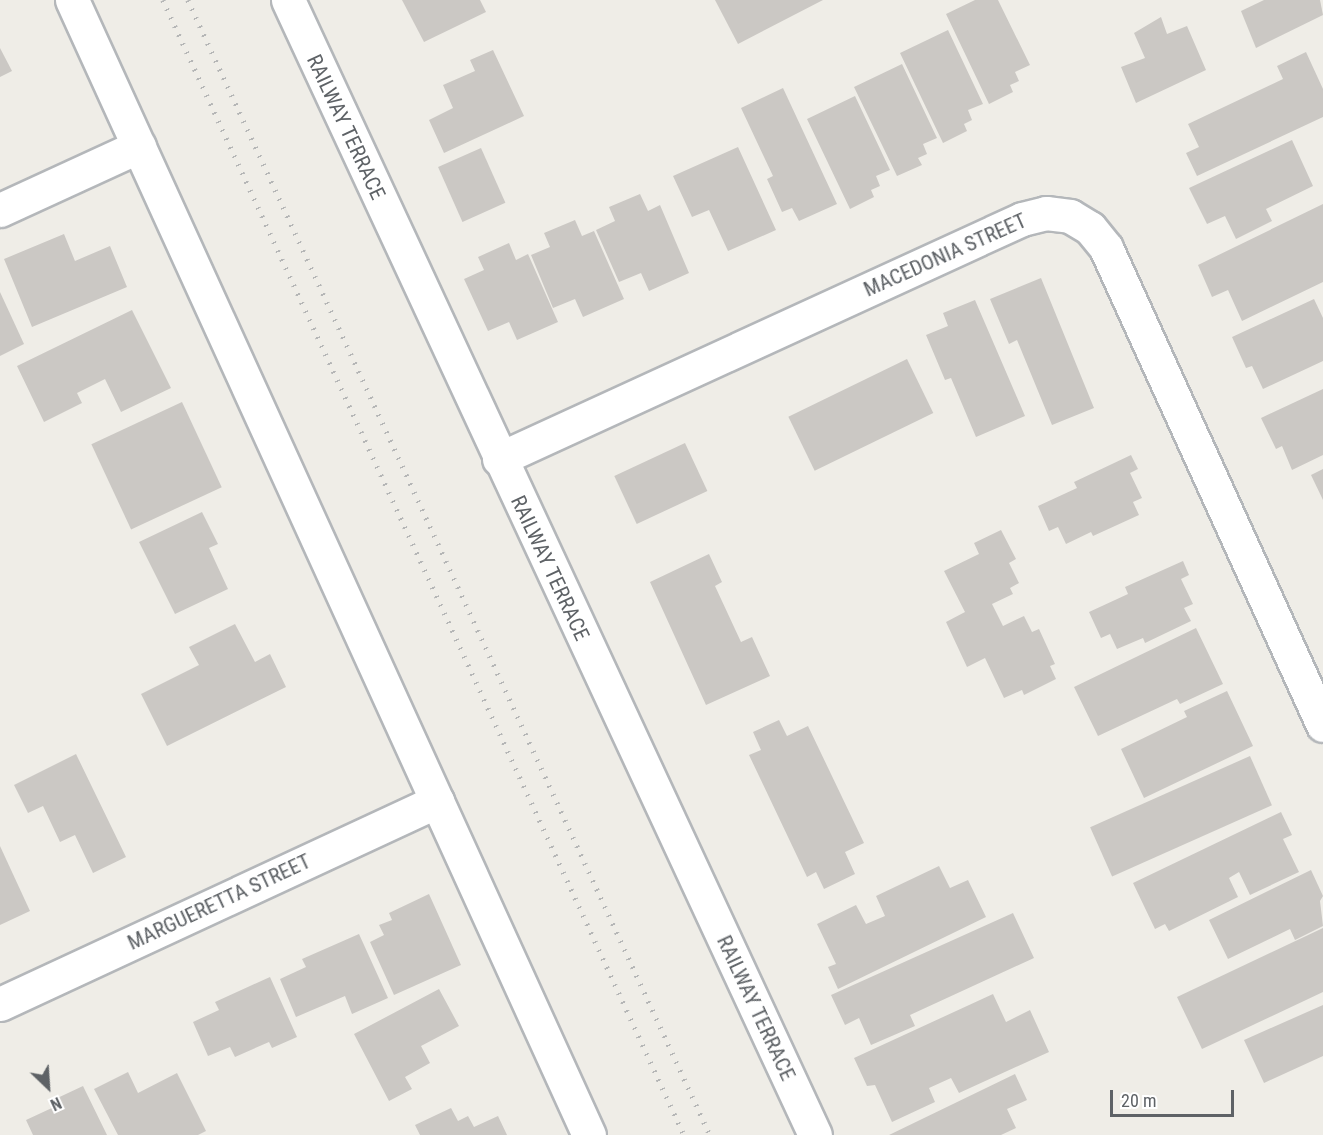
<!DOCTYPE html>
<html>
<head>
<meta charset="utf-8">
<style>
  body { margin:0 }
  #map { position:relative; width:1323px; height:1135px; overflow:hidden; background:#efede7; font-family:"Roboto Condensed",sans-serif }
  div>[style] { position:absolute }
  .building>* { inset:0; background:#cbc8c4; transform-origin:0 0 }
  .roads { filter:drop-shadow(2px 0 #b4b7ba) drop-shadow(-2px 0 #b4b7ba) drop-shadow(0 2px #b4b7ba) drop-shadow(0 -2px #b4b7ba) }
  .minor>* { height:33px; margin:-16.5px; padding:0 16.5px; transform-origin:16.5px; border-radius:16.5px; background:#fff }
  .rail>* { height:4.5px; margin-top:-2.25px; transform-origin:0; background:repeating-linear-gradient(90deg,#b5b6b6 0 1.5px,transparent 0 9.5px) }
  span { translate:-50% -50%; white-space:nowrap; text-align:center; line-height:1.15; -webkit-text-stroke:6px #fff; paint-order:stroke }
  .street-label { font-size:21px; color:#5e6266 }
  .north { position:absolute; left:18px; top:1057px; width:60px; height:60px; -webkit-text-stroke:4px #fff; paint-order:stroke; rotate:155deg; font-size:16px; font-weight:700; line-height:24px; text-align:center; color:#5e6266 }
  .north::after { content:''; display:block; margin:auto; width:21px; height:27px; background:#5e6266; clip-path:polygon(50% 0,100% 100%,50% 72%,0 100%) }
  .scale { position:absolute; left:1110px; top:1090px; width:124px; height:27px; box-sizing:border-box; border:3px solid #5e6266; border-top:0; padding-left:8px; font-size:18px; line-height:21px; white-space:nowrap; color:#5e6266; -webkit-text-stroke:4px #fff; paint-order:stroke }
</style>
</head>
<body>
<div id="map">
  <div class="building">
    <div style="clip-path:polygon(402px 0,480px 0,486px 12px,424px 42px)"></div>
    <div style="clip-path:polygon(715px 0,823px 0,738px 44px)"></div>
    <div style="clip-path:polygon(975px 0,998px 0,1030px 65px,1015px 72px,1019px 81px,1010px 85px,1013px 92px,989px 104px,946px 14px)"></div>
    <div style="clip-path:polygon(1264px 0,1320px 0,1323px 15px,1256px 48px,1241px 11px)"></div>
    <div style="clip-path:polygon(1161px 17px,1167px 34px,1187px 26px,1206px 70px,1136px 103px,1121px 67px,1145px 58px,1134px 33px)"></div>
    <div style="clip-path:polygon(948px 30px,983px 104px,968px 110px,972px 120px,964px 124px,967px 131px,943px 143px,900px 53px)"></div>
    <div style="clip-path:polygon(0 48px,12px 71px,0 77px)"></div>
    <div style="clip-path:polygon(493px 50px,524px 116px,444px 153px,429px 120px,453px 108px,443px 85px,475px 71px,470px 60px)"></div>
    <div style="clip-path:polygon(1306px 52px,1323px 89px,1323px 117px,1197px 176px,1186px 153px,1199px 147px,1188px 124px,1283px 79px,1277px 66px)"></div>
    <div style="clip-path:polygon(902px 64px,937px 138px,923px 144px,927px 154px,918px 158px,922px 165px,897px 176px,854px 87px)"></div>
    <div style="clip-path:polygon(783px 88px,837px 204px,799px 221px,792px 208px,782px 212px,767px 179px,773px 176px,741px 108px)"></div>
    <div style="clip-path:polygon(855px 96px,890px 170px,876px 176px,880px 186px,871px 190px,874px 197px,850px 209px,807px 119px)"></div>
    <div style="clip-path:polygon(1292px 140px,1313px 186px,1266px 209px,1272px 221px,1236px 239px,1225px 216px,1207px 224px,1189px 188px)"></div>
    <div style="clip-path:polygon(738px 147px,776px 230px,728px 251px,709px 210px,692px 217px,673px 176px)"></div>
    <div style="left:481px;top:148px;width:60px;height:47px;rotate:66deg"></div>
    <div style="clip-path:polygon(640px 194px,648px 211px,660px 205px,689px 273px,649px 291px,641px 273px,619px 282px,596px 230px,615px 221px,609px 207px)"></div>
    <div style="clip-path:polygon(1323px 204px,1323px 282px,1242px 321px,1228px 290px,1212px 297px,1198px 265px)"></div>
    <div style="clip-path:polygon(575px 220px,582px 236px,594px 231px,624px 299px,583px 317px,575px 299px,553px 308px,531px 255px,550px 247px,544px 233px)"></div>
    <div style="clip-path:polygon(64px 234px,75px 261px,110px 246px,127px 287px,32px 327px,4px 259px)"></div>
    <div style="clip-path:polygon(509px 243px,516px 260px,528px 254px,558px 322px,517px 340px,509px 322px,488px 331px,464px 279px,484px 270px,478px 257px)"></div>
    <div style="clip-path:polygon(1041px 278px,1094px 408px,1052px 425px,1017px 340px,1009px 344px,990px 299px)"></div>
    <div style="clip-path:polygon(0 292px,24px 344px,0 356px)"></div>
    <div style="clip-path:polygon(1314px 299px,1323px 318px,1323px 361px,1263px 389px,1252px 366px,1246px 368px,1232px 337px)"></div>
    <div style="clip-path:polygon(975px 300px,1025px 416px,976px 437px,951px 378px,945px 380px,926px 335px,948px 326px,943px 313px)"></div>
    <div style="clip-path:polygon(132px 310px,171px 388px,121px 412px,105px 379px,77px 393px,82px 403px,44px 422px,17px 366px)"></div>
    <div style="left:907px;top:359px;width:60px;height:132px;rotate:64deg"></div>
    <div style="clip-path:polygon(1323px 389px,1323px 455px,1292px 470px,1282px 446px,1276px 449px,1261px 418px)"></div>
    <div style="left:182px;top:402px;width:94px;height:100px;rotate:65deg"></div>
    <div style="left:685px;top:443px;width:53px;height:78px;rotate:65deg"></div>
    <div style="clip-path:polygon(1131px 455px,1138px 469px,1130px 473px,1142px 498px,1133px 502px,1139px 515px,1093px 536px,1091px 532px,1066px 544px,1058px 527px,1049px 531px,1038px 506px,1077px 488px,1074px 482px)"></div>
    <div style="clip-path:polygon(1323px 469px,1323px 500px,1311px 475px)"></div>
    <div style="clip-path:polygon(202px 512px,218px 544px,209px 548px,228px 589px,175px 614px,139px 542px)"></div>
    <div style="clip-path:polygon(1001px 530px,1016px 559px,1009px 563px,1019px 583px,1010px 588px,1013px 594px,992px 604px,1003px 626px,1024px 616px,1032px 632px,1039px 629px,1055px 664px,1050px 666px,1056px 679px,1024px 695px,1022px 690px,1004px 698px,985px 658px,967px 667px,946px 622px,965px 612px,944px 571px,979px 554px,974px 543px)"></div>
    <div style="clip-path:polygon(709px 554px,722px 582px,715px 586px,741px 642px,752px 637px,770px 676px,706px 705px,650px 582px)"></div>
    <div style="clip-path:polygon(1183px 561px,1189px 575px,1181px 579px,1193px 604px,1184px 608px,1191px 621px,1145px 643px,1143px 638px,1117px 649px,1110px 634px,1101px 638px,1089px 612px,1128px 594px,1125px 587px)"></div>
    <div style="clip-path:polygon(235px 624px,255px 662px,270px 654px,286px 687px,167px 746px,141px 694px,199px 665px,189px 647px)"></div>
    <div style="clip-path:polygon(1196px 628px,1223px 684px,1180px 704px,1177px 699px,1098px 736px,1074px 687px)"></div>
    <div style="clip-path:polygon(1227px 691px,1253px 746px,1144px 798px,1121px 749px,1187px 717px,1184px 711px)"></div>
    <div style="clip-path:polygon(779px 720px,787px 736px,808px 726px,864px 843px,845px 852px,855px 874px,824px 889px,816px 872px,807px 877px,749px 755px,761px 750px,753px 732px)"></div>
    <div style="clip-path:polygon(76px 754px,126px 857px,93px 873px,75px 835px,60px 842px,43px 806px,28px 813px,14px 785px)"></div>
    <div style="left:1250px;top:756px;width:54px;height:175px;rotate:66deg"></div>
    <div style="clip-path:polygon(1281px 812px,1292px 835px,1283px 839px,1299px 872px,1250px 895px,1239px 872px,1229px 878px,1238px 897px,1169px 931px,1165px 924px,1155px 929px,1133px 883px)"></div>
    <div style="clip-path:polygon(0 846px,30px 911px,0 925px)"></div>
    <div style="clip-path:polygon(939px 866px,950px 888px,968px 880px,986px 917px,838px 989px,828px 967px,836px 964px,817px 924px,856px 905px,866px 924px,885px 916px,876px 896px)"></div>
    <div style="clip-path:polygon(1311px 870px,1323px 896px,1320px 901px,1323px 926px,1295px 940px,1290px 929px,1228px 959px,1209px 920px)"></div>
    <div style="clip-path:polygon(429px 894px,461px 965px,394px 995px,370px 942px,384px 935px,379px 925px,392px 920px,389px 913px)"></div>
    <div style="clip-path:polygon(1013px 913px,1034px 958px,910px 1015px,915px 1026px,871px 1045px,859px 1018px,845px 1025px,831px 995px)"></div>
    <div style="clip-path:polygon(1323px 928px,1323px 992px,1202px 1049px,1177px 997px)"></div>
    <div style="clip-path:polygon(359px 934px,388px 998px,352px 1014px,345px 996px,296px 1017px,280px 979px,306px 967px,302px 959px)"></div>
    <div style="clip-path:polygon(270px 977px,297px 1037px,272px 1048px,269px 1042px,235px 1057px,230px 1047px,208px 1056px,193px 1022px,219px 1010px,215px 1002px)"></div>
    <div style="clip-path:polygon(439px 989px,459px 1026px,421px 1046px,430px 1063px,405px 1077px,412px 1089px,389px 1101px,354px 1034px)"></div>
    <div style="clip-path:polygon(993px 994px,1006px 1022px,1030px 1010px,1049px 1052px,959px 1093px,951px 1078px,929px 1088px,935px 1102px,892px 1122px,875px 1085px,867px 1086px,854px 1058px)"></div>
    <div style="clip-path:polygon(1323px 1005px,1323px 1056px,1264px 1083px,1244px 1040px)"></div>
    <div style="clip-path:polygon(128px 1072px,138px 1093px,177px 1073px,206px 1131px,198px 1135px,118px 1135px,94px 1089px)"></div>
    <div style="clip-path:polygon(1015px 1074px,1027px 1100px,1007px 1109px,1016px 1128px,1001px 1135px,889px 1135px)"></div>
    <div style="clip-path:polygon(83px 1086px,107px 1135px,33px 1135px,26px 1120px,54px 1107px,51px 1101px)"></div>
    <div style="clip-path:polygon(451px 1108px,458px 1121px,468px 1116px,474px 1127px,498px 1116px,507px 1135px,420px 1135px,415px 1125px)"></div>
  </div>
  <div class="roads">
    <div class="minor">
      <div style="left:72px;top:0;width:1247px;rotate:65.51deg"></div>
      <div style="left:288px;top:0;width:1251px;rotate:65.09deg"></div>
      <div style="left:0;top:210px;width:153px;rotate:-24.7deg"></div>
      <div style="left:499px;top:459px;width:575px;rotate:-24.65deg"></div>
      <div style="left:1022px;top:219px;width:25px;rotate:-14deg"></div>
      <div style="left:1046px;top:213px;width:24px;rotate:7deg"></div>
      <div style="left:1070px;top:216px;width:23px;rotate:31deg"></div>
      <div style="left:1090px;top:228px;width:26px;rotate:51deg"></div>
      <div style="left:1106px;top:248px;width:524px;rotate:65.54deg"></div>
      <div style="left:0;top:1004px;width:482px;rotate:-24.9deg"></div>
    </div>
  </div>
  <div class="rail">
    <div style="left:163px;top:0;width:1249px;rotate:65.34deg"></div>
    <div style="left:188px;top:0;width:1249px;rotate:65.3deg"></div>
  </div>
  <div class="street-label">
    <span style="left:346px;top:127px;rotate:65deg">RAILWAY TERRACE</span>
    <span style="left:945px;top:255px;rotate:-24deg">MACEDONIA STREET</span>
    <span style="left:550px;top:568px;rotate:65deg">RAILWAY TERRACE</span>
    <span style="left:219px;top:902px;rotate:-25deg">MARGUERETTA STREET</span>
    <span style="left:756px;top:1008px;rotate:65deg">RAILWAY TERRACE</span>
  </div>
  <div class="north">N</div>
  <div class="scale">20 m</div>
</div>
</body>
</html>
